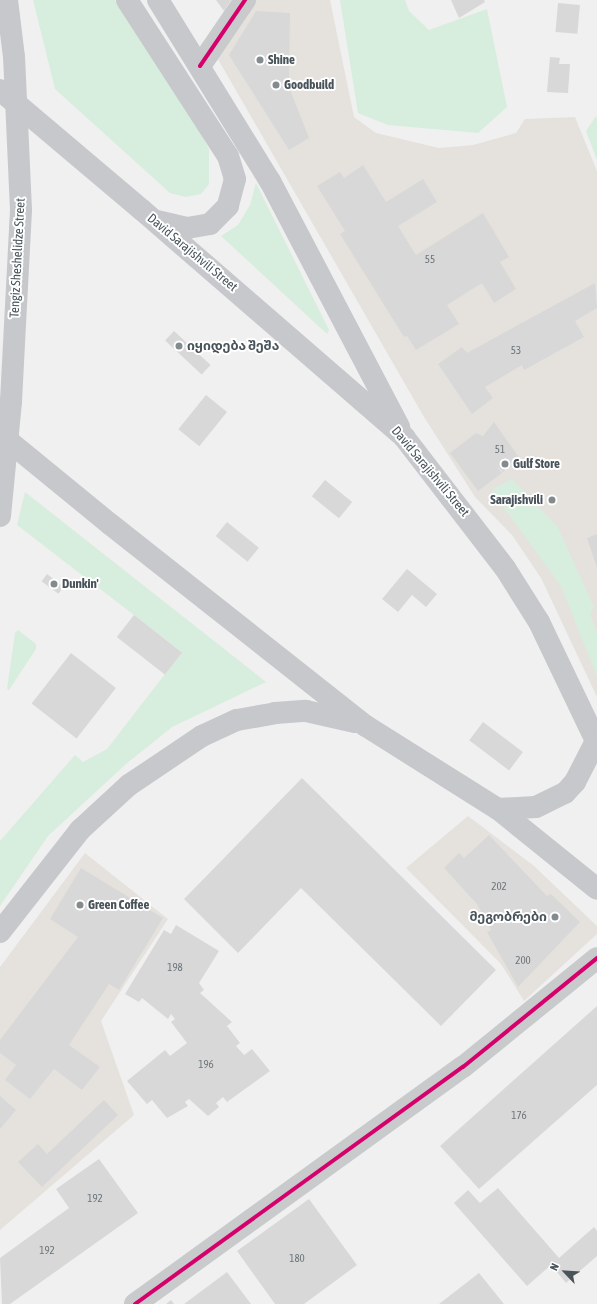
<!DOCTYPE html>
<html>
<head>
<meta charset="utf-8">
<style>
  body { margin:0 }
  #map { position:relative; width:597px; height:1304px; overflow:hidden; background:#f0f0f0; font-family:"Asap Condensed","Noto Sans Georgian",sans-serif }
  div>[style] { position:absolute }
  .commercial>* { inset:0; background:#e5e2de }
  .green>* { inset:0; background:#d7eddd }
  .building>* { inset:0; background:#d8d8d9; transform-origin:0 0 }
  .street>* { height:22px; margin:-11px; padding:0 11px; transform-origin:11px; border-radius:11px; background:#c8cacb }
  .primary>* { height:22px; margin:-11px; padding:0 11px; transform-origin:11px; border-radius:11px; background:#c6c8cb }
  .primary-bridge>* { height:22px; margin:-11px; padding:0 11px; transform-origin:11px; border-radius:11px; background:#c6c8cb }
  .cycleway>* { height:4px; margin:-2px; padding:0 2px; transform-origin:2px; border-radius:2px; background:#d6006c }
  .dots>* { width:11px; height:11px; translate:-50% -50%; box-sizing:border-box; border:2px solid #fff; border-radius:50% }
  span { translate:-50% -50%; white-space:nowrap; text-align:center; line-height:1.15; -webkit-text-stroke:4px #fff; paint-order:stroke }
  .number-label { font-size:11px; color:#6e767a }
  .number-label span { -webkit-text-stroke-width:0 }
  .poi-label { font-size:13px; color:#49545a; font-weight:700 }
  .left { translate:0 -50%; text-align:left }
  .right { translate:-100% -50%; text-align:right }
  .street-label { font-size:13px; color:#49545a }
  .north { position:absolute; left:545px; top:1252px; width:40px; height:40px; -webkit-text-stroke:3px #fff; paint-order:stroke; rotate:295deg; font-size:11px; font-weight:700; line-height:16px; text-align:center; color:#49545a }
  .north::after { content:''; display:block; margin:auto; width:14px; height:18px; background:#49545a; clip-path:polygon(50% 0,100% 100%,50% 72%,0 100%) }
</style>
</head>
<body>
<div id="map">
  <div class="commercial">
    <div style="clip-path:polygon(256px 0,330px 0,354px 117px,376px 133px,439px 148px,473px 145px,516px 133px,525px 119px,575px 117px,597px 171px,597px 697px,541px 578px,512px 535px,475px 497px,424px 417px,215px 54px)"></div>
    <div style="clip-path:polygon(468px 816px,534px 866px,597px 926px,597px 934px,524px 1001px,501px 964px,406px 868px)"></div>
    <div style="clip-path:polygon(85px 853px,168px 919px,101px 1021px,134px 1115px,0 1230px,0 967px)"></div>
  </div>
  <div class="green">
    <div style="clip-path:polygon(33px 0,115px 0,186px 104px,209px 149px,209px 184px,201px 194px,186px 197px,170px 193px,55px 89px)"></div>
    <div style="clip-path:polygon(340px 0,405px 0,409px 11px,429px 30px,487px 9px,507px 107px,478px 133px,388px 125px,358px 113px)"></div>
    <div style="clip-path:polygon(596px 116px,597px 118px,597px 160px,586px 131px)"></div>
    <div style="clip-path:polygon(256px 183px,329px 330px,327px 334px,221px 236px,238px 225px,250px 205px)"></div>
    <div style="clip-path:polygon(512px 479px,557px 526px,594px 607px,590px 614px,597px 633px,597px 677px,561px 586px,491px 490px)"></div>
    <div style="clip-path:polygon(25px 492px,266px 682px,172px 727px,126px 764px,48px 836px,0 906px,0 841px,75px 755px,83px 762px,107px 749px,182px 652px,17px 525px)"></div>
    <div style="clip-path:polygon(18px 630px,36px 644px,36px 649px,9px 690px,7px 689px,15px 633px)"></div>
  </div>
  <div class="building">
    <div style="clip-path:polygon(216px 0,231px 0,224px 11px)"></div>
    <div style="clip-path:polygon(451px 0,484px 0,485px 2px,459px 18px)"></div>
    <div style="left:558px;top:3px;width:22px;height:29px;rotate:5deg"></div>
    <div style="clip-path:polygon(256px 11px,290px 13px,289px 87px,309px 138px,289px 150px,229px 55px)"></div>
    <div style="clip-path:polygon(550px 57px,560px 58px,559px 64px,570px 64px,568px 93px,547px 92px)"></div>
    <div style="clip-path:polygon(363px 165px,386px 202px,423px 179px,437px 202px,398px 226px,416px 255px,483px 213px,509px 257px,500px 262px,516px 289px,494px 303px,482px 283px,447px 305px,459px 324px,416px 350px,407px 336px,404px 337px,340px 234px,345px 231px,317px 186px,340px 172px,344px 178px)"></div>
    <div style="clip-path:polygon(595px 283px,597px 308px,575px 321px,584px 337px,524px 370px,522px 365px,485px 387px,493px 398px,472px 414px,438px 364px,462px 347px,467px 353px)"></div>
    <div style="left:174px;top:331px;width:50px;height:13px;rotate:43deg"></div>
    <div style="left:206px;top:395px;width:27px;height:44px;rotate:39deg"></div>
    <div style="clip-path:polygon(494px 422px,520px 459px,503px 472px,495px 465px,502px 473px,478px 491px,450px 453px,476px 433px,483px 436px)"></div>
    <div style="left:325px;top:480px;width:35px;height:21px;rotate:39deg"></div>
    <div style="left:227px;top:522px;width:41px;height:18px;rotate:39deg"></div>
    <div style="clip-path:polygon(597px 534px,597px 568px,587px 538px)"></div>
    <div style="clip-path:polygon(407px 569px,437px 594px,426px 607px,412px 595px,398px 612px,382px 599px)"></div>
    <div style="left:47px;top:574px;width:21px;height:9px;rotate:37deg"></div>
    <div style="left:134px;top:615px;width:61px;height:28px;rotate:38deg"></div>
    <div style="left:71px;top:653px;width:57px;height:64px;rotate:38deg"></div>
    <div style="left:483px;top:722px;width:50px;height:23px;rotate:37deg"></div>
    <div style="clip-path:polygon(302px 778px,496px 970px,441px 1026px,301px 888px,238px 953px,184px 899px)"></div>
    <div style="clip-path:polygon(489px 835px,547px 896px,551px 894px,580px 922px,518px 987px,487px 932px,491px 930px,477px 904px,444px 868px,459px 853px,464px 858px)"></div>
    <div style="clip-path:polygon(81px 868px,163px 918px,119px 990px,109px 984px,69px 1045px,100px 1067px,82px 1090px,54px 1069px,30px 1099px,5px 1080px,16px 1065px,0 1053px,0 1040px,78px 937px,50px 919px)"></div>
    <div style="clip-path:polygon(176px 925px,219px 951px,199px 983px,204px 990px,200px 993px,232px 1022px,227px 1026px,240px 1043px,236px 1046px,244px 1055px,252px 1049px,270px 1071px,227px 1102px,223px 1097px,216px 1103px,219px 1107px,208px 1116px,189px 1099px,185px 1102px,188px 1106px,167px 1118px,152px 1100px,147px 1104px,127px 1081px,165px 1050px,170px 1056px,187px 1043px,171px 1022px,175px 1019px,171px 1014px,168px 1019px,142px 998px,139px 1002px,125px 994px,164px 930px,171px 934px)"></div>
    <div style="clip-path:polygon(597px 1006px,597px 1085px,479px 1189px,440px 1146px)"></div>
    <div style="clip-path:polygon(0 1096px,16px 1110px,0 1129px)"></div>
    <div style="clip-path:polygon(104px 1100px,118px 1115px,42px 1187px,18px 1162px,38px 1144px,47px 1154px)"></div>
    <div style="clip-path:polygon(99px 1159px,138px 1213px,10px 1304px,2px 1304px,0 1258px,69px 1208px,56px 1189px)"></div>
    <div style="clip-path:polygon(498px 1188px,559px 1258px,594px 1227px,597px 1231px,597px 1256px,566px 1283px,551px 1265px,527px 1286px,454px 1203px,468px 1190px,480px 1203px)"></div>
    <div style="clip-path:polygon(309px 1199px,357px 1265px,304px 1304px,275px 1304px,237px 1251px)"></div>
    <div style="clip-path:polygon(227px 1272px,251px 1304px,184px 1304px)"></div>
    <div style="clip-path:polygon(479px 1273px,504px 1304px,439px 1304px)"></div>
    <div style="clip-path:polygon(171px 1300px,174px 1304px,166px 1304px)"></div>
  </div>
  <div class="street">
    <div style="left:200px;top:66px;width:80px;rotate:-55.7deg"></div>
    <div style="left:135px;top:1304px;width:405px;rotate:-35.9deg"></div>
    <div style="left:463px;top:1067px;width:173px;rotate:-39.1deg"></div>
  </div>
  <div class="primary">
    <div style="left:127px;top:0;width:186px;rotate:57.1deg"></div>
    <div style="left:228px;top:156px;width:24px;rotate:73deg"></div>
    <div style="left:235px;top:179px;width:28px;rotate:105deg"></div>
    <div style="left:228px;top:206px;width:25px;rotate:135deg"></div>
    <div style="left:210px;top:224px;width:23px;rotate:170deg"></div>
    <div style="left:187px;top:228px;width:31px;rotate:-167deg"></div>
    <div style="left:158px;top:0;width:213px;rotate:58.3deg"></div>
    <div style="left:270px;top:181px;width:278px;rotate:62.3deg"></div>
    <div style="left:142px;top:210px;width:347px;rotate:40.9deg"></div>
    <div style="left:404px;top:437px;width:165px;rotate:52.4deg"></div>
    <div style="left:505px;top:568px;width:64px;rotate:57.8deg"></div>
    <div style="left:539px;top:622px;width:134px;rotate:64.4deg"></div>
    <div style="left:0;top:516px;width:116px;rotate:-84.5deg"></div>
    <div style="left:11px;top:401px;width:191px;rotate:-87deg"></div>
    <div style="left:21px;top:210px;width:153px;rotate:-92.6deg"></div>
    <div style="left:14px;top:57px;width:57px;rotate:-97deg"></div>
    <div style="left:110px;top:524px;width:326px;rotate:38.3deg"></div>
    <div style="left:366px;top:726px;width:156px;rotate:32.2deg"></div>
    <div style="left:498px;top:809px;width:127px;rotate:38.9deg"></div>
    <div style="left:498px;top:809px;width:38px;rotate:-3deg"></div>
    <div style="left:536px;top:807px;width:32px;rotate:-26deg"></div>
    <div style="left:565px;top:793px;width:15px;rotate:-48deg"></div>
    <div style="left:575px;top:782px;width:46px;rotate:-62.9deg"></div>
    <div style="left:0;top:932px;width:130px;rotate:-51.9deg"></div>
    <div style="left:80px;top:830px;width:67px;rotate:-42.6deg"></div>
    <div style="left:129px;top:785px;width:88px;rotate:-33.9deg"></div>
    <div style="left:202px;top:736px;width:38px;rotate:-25deg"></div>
    <div style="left:237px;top:720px;width:39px;rotate:-10deg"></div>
    <div style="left:275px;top:713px;width:31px;rotate:-4deg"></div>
    <div style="left:306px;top:711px;width:50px;rotate:12.7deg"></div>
  </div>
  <div class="primary-bridge">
    <div style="left:0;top:90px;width:186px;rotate:40.2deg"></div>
    <div style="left:0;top:434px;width:142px;rotate:39.3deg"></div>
  </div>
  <div class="cycleway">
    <div style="left:200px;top:66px;width:80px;rotate:-55.7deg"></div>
    <div style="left:135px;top:1304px;width:405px;rotate:-35.9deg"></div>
    <div style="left:463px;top:1067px;width:173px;rotate:-39.1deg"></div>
  </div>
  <div class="dots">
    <div style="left:260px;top:60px;background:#838b8e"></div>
    <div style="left:276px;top:85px;background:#838b8e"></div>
    <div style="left:179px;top:346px;background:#838b8e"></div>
    <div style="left:505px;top:464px;background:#838b8e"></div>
    <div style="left:552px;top:500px;background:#838b8e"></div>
    <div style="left:54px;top:584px;background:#838b8e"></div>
    <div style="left:80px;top:905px;background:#838b8e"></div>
    <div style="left:555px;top:917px;background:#838b8e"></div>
  </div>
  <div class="number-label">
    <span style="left:430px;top:259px">55</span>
    <span style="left:516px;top:350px">53</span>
    <span style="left:500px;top:449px">51</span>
    <span style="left:499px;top:886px">202</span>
    <span style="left:523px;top:960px">200</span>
    <span style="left:175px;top:967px">198</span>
    <span style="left:206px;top:1064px">196</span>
    <span style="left:519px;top:1115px">176</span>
    <span style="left:95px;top:1198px">192</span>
    <span style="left:47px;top:1250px">192</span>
    <span style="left:297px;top:1258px">180</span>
  </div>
  <div class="poi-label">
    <span class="left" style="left:268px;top:60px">Shine</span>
    <span class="left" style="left:284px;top:85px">Goodbuild</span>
    <span class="left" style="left:187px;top:346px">იყიდება შეშა</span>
    <span class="left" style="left:513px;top:464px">Gulf Store</span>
    <span class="right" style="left:543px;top:500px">Sarajishvili</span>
    <span class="left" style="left:62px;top:584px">Dunkin'</span>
    <span class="left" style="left:88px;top:905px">Green Coffee</span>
    <span class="right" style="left:547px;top:917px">მეგობრები</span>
  </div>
  <div class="street-label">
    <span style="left:192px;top:253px;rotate:40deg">David Sarajishvili Street</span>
    <span style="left:18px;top:258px;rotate:-87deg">Tengiz Sheshelidze Street</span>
    <span style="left:430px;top:472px;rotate:50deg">David Sarajishvili Street</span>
  </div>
  <div class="north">N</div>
</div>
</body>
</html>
